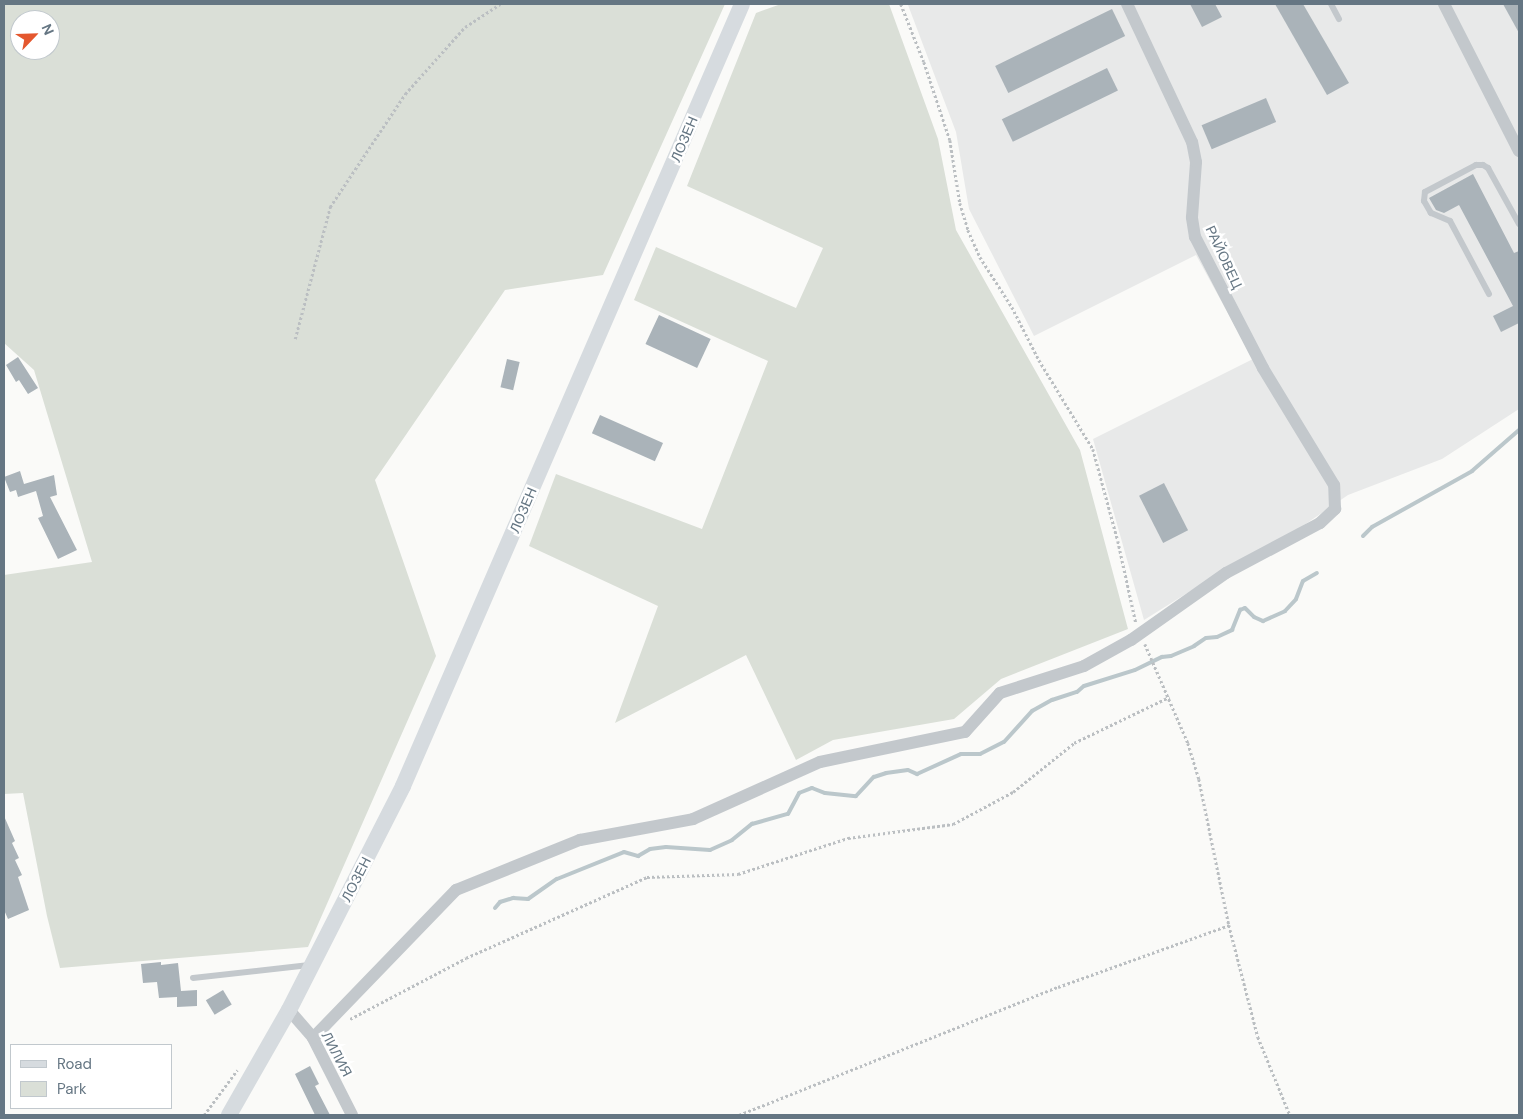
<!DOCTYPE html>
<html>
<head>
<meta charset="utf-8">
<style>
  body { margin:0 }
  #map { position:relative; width:1523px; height:1119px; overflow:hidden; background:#fafaf8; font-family:"DM Sans",sans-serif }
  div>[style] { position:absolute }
  .built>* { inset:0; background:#e8e9e9 }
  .green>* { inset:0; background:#dadfd7 }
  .stream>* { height:4px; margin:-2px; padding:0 2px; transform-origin:2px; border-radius:2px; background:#bbc7cb }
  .building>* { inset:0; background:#aab3b9; transform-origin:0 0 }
  .path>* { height:2.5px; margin-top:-1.25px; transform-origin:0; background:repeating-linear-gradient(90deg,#bbbfc2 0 2.5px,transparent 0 5px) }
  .lane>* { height:6px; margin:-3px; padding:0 3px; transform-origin:3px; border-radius:3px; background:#c3c8cc }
  .street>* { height:12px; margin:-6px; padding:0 6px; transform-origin:6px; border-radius:6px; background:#c3c8cc }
  .secondary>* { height:16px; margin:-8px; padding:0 8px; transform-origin:8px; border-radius:8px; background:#d6dbdf }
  span { translate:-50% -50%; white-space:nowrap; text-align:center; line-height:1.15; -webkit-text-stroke:5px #fff; paint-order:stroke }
  .street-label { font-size:14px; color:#657683 }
  .frame { position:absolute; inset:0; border:5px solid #657683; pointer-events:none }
  .legend { position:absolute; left:10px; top:1044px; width:162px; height:65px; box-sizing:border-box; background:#fff; border:1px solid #c1c8cd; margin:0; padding:6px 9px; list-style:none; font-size:15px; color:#657683 }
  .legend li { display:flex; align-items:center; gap:10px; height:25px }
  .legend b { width:25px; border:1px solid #c1c8cd }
  .north { position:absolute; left:10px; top:10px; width:50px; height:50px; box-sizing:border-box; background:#fff; border:1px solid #c1c8cd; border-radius:50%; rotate:66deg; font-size:14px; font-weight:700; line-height:20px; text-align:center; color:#657683 }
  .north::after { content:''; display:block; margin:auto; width:18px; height:22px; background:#e4572e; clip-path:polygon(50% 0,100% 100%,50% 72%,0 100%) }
</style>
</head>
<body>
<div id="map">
  <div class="built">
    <div style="clip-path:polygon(910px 4px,1519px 4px,1519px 409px,1442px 459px,1348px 495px,1288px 536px,1224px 570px,1144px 620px,1093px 439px,1253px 359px,1196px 255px,1034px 336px,969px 209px,956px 132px,908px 5px)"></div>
  </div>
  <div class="green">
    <div style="clip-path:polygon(evenodd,4px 4px,725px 4px,603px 275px,505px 290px,375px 480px,436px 656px,308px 947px,60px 968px,47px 916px,23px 793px,4px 794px,4px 575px,92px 562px,34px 370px,4px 343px,4px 4px,20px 20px,50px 20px,50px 50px,20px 50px,20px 20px)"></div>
    <div style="clip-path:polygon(781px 4px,889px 4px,938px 139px,956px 230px,1080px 450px,1128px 629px,1001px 679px,954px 719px,833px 740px,796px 760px,746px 655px,615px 723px,658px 606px,529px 546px,556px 474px,702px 529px,768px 361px,634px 300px,656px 247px,796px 308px,823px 248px,687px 186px,756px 13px)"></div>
  </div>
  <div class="stream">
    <div style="left:1363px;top:536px;width:13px;rotate:-45deg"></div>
    <div style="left:1372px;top:527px;width:115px;rotate:-29.2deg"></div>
    <div style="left:1472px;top:471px;width:62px;rotate:-41.1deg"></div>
    <div style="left:495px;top:908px;width:8px;rotate:-50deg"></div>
    <div style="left:500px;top:902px;width:14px;rotate:-17deg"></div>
    <div style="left:513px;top:898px;width:15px;rotate:4deg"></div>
    <div style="left:528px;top:899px;width:35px;rotate:-35deg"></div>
    <div style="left:557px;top:879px;width:72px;rotate:-21.9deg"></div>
    <div style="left:624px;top:852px;width:15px;rotate:16deg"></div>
    <div style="left:638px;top:856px;width:14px;rotate:-30deg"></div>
    <div style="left:650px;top:849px;width:16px;rotate:-7deg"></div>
    <div style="left:666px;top:847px;width:44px;rotate:3.9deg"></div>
    <div style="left:710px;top:850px;width:24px;rotate:-24deg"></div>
    <div style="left:732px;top:840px;width:26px;rotate:-39deg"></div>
    <div style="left:752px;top:824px;width:37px;rotate:-16deg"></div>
    <div style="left:788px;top:814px;width:24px;rotate:-62deg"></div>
    <div style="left:799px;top:793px;width:14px;rotate:-21deg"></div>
    <div style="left:812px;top:788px;width:14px;rotate:21deg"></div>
    <div style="left:825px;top:793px;width:31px;rotate:6deg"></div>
    <div style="left:856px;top:796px;width:26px;rotate:-47deg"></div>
    <div style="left:874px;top:777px;width:13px;rotate:-18deg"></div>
    <div style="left:886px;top:773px;width:22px;rotate:-8deg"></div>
    <div style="left:908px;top:770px;width:10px;rotate:24deg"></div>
    <div style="left:917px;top:774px;width:48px;rotate:-24.4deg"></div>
    <div style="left:961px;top:754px;width:19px"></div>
    <div style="left:980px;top:754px;width:27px;rotate:-27deg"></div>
    <div style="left:1004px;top:742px;width:42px;rotate:-47.9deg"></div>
    <div style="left:1032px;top:711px;width:23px;rotate:-29deg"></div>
    <div style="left:1052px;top:700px;width:26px;rotate:-18deg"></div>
    <div style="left:1077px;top:692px;width:9px;rotate:-41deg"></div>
    <div style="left:1084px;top:686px;width:53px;rotate:-17.4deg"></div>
    <div style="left:1135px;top:670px;width:30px;rotate:-26deg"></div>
    <div style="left:1162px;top:657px;width:9px;rotate:-6deg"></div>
    <div style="left:1171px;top:656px;width:25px;rotate:-23deg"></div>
    <div style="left:1194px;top:646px;width:14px;rotate:-34deg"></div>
    <div style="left:1206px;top:638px;width:11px;rotate:-5deg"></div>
    <div style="left:1217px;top:637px;width:17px;rotate:-25deg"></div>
    <div style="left:1232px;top:630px;width:22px;rotate:-68deg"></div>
    <div style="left:1240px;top:610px;width:5px;rotate:-22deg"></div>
    <div style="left:1245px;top:608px;width:13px;rotate:45deg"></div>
    <div style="left:1254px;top:617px;width:10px;rotate:24deg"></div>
    <div style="left:1263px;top:621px;width:24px;rotate:-24deg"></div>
    <div style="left:1285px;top:611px;width:16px;rotate:-47deg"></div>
    <div style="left:1296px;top:599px;width:19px;rotate:-69deg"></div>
    <div style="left:1303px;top:581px;width:16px;rotate:-30deg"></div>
  </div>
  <div class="building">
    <div style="clip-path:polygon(1190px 4px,1215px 4px,1222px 17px,1202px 27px)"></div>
    <div style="clip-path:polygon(1275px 4px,1303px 4px,1349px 83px,1327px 95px)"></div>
    <div style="clip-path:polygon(1503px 4px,1519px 4px,1519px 33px)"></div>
    <div style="left:1112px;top:9px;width:30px;height:130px;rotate:64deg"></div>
    <div style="left:1107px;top:68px;width:25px;height:117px;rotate:64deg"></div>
    <div style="left:1266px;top:98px;width:26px;height:70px;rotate:67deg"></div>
    <div style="clip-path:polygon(1473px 174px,1514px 253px,1519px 251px,1519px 323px,1501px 332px,1493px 316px,1513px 306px,1459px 205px,1444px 213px,1436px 210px,1429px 198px)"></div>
    <div style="left:659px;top:315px;width:57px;height:32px;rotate:25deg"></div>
    <div style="clip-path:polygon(18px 357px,38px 388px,28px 394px,19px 380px,16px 382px,6px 365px)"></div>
    <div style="left:507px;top:359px;width:13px;height:29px;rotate:13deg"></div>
    <div style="left:600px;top:415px;width:69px;height:20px;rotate:24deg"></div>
    <div style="clip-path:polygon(20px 471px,24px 484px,54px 475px,57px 495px,50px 497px,77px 550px,58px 559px,38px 518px,43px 516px,36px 491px,18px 497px,16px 490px,10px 492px,4px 477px)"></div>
    <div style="left:1164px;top:483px;width:53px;height:28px;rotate:63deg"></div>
    <div style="clip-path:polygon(4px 816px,15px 841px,12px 843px,19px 858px,15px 860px,22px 875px,18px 877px,29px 910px,8px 919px,4px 910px)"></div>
    <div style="clip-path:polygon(161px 962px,161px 965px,178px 963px,181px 991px,197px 990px,197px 1006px,177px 1007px,177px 997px,159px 998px,157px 982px,143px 983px,141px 964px)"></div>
    <div style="left:223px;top:990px;width:17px;height:20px;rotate:59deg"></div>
    <div style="clip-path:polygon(310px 1066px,319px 1084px,315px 1086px,330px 1115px,315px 1115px,295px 1074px)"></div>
  </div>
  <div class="path">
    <div style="left:901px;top:4px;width:62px;rotate:68.4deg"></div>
    <div style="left:924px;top:62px;width:82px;rotate:71.6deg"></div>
    <div style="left:950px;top:140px;width:64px;rotate:81deg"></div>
    <div style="left:960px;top:203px;width:28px;rotate:73deg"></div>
    <div style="left:968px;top:230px;width:30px;rotate:66deg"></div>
    <div style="left:980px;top:257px;width:59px;rotate:57.4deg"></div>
    <div style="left:1012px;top:307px;width:59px;rotate:63deg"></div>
    <div style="left:1039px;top:360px;width:104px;rotate:58.8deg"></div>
    <div style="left:1093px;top:449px;width:95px;rotate:74.8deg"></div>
    <div style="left:1118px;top:541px;width:84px;rotate:77.6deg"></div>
    <div style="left:295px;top:339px;width:137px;rotate:-75.1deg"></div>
    <div style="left:330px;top:207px;width:136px;rotate:-56.4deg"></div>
    <div style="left:405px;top:94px;width:90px;rotate:-48.2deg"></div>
    <div style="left:465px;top:27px;width:42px;rotate:-33.3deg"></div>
    <div style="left:1145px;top:644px;width:108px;rotate:66.5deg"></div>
    <div style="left:1188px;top:743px;width:38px;rotate:73deg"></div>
    <div style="left:1199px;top:779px;width:149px;rotate:78.4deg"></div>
    <div style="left:1229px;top:925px;width:116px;rotate:75.5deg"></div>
    <div style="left:1258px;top:1037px;width:84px;rotate:67.7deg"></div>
    <div style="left:350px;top:1019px;width:131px;rotate:-27.7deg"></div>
    <div style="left:466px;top:958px;width:198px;rotate:-24.1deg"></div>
    <div style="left:647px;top:877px;width:91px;rotate:-1.9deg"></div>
    <div style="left:738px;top:874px;width:116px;rotate:-18.1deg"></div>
    <div style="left:848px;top:838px;width:106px;rotate:-7.6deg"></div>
    <div style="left:953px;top:824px;width:68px;rotate:-28.1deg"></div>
    <div style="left:1013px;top:792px;width:78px;rotate:-38.8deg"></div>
    <div style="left:1074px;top:743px;width:106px;rotate:-25.8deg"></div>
    <div style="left:204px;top:1115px;width:56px;rotate:-53.7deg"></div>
    <div style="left:739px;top:1115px;width:344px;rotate:-21.9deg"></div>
    <div style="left:1058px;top:987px;width:182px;rotate:-19.9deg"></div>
  </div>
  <div class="lane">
    <div style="left:1331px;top:4px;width:17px;rotate:62deg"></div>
    <div style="left:1489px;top:294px;width:83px;rotate:-118.1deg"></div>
    <div style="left:1450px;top:221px;width:21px;rotate:-157deg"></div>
    <div style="left:1431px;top:213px;width:14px;rotate:-120deg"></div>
    <div style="left:1424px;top:201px;width:9px;rotate:-84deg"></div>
    <div style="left:1425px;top:192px;width:58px;rotate:-27.9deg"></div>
    <div style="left:1476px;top:165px;width:7px"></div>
    <div style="left:1483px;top:165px;width:6px;rotate:31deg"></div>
    <div style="left:1488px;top:168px;width:64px;rotate:61deg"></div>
    <div style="left:193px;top:978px;width:117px;rotate:-6.4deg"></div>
  </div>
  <div class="street">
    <div style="left:1444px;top:4px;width:165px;rotate:63deg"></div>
    <div style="left:289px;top:1010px;width:37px;rotate:49deg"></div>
    <div style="left:313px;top:1038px;width:86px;rotate:63.1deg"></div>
    <div style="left:313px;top:1038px;width:206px;rotate:-46deg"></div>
    <div style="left:456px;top:890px;width:134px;rotate:-22deg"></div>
    <div style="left:580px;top:840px;width:115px;rotate:-10.5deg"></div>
    <div style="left:693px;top:819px;width:139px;rotate:-24.2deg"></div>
    <div style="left:820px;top:762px;width:148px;rotate:-11.7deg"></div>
    <div style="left:965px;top:732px;width:52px;rotate:-48.1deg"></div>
    <div style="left:1000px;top:693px;width:88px;rotate:-17.8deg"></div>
    <div style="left:1084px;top:666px;width:54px;rotate:-29deg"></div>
    <div style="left:1131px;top:640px;width:116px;rotate:-35.2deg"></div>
    <div style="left:1226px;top:573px;width:106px;rotate:-28deg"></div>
    <div style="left:1320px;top:523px;width:21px;rotate:-43deg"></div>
    <div style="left:1335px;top:509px;width:24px;rotate:-92deg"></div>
    <div style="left:1334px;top:485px;width:137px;rotate:-121.3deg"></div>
    <div style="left:1263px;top:368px;width:148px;rotate:-117.4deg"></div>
    <div style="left:1195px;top:237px;width:20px;rotate:-99deg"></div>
    <div style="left:1192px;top:217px;width:55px;rotate:-85.8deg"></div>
    <div style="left:1196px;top:162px;width:20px;rotate:-101deg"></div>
    <div style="left:1192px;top:142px;width:153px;rotate:-115.2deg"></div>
  </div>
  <div class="secondary">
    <div style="left:229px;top:1115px;width:121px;rotate:-60.3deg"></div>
    <div style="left:289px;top:1010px;width:251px;rotate:-63deg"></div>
    <div style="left:403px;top:786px;width:852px;rotate:-66.56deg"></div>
  </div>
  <div class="street-label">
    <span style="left:684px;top:139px;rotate:-67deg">ЛОЗЕН</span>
    <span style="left:1224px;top:257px;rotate:65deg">РАЙОВЕЦ</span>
    <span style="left:523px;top:510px;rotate:-67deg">ЛОЗЕН</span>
    <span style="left:356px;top:879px;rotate:-63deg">ЛОЗЕН</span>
    <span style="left:337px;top:1054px;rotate:62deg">ЛИЛИЯ</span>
  </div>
  <div class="frame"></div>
  <ul class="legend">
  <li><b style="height:6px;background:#d6dbdf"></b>Road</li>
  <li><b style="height:14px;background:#dadfd7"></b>Park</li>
  </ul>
  <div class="north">N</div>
</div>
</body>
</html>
